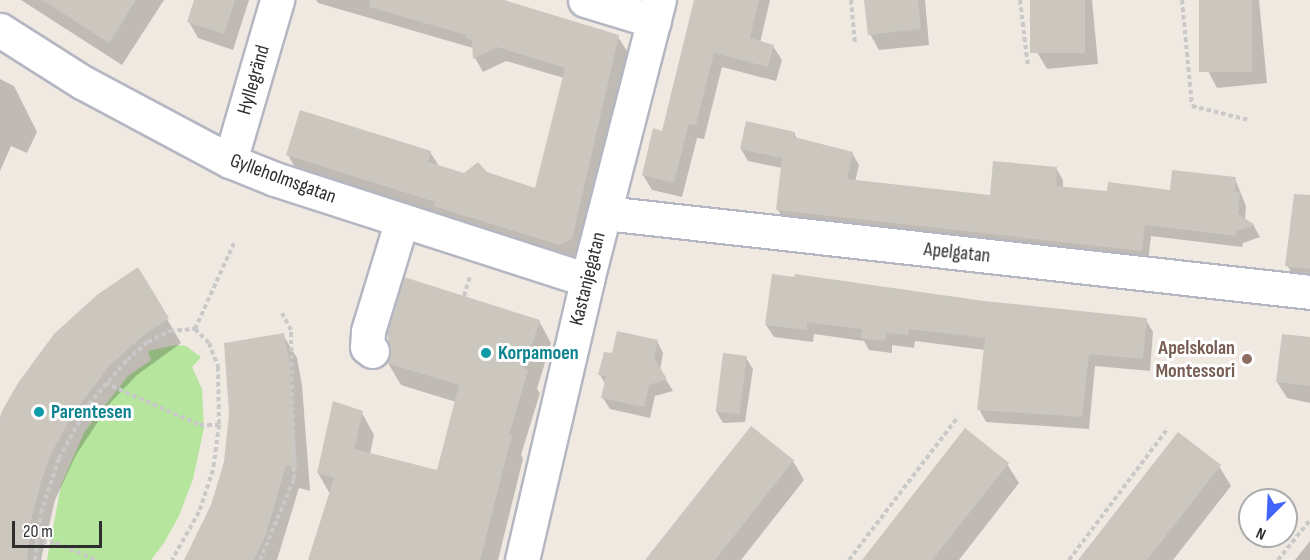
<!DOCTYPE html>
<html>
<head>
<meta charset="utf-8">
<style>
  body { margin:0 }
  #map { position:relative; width:1310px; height:560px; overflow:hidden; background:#efe9e1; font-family:"Sofia Sans Condensed",sans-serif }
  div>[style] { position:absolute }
  .green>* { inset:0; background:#b6e59e }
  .shadow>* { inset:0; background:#0003 }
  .building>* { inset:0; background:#cbc7bf; transform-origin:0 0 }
  .path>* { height:4px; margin-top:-2px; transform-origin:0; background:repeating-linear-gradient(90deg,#c9c9c9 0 4.5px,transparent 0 7.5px) }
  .roads { filter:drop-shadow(2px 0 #b4b7c1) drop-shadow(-2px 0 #b4b7c1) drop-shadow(0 2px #b4b7c1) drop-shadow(0 -2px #b4b7c1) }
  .minor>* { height:33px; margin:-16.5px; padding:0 16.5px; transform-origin:16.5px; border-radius:16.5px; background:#fff }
  .dots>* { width:16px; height:16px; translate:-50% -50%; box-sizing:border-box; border:3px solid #fff; border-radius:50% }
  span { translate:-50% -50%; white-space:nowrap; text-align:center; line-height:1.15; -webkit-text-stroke:6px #fff; paint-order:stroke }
  .street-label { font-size:20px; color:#2e2e2e }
  .education-label { font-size:20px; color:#785e54; font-weight:700 }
  .right { translate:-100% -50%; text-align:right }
  .culture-label { font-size:20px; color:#0d838f; font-weight:700 }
  .left { translate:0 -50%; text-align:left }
  .north { position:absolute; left:1238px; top:488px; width:60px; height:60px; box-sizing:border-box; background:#fff; border:2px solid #ababab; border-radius:50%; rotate:204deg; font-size:16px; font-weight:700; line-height:24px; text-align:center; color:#2e2e2e }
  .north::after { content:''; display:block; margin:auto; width:21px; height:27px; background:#4264fb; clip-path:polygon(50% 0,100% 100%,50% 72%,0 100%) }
  .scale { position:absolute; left:12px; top:521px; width:90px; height:27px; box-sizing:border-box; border:3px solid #2e2e2e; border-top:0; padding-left:8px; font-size:18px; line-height:21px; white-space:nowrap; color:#2e2e2e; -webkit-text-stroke:4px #fff; paint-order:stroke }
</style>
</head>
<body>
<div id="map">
  <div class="green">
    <div style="clip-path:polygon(176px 345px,186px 346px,201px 357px,192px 367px,202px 389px,204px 428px,193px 479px,179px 516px,164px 543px,151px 560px,47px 560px,61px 485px,85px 431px,128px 376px,151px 360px,148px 351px)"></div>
  </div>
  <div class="shadow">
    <div style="clip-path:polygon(21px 0,164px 0,122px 65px)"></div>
    <div style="clip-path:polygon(196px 0,249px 0,233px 50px,198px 38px,189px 22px)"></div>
    <div style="clip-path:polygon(316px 0,497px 0,618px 37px,627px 51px,579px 253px,568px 259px,443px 220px,440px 214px,296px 169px,288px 155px,430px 152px,439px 166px,464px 174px,486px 174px,536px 190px,564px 78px,506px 61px,483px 72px,475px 58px,473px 48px,318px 3px)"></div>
    <div style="clip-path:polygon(700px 0,770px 0,760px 43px,773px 46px,782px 60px,776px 81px,722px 67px,704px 139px,697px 138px,682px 197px,652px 190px,643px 175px,663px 132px)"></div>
    <div style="clip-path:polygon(866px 0,925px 0,929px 45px,879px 50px,870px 34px)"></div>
    <div style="clip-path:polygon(1032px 0,1092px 0,1098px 64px,1047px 69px,1037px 52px)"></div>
    <div style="clip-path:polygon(1200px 0,1259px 0,1267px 83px,1217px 88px,1208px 71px)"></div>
    <div style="clip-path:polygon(0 79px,14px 86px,37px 132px,27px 153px,11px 146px,0 171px)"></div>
    <div style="clip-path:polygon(794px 133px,798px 140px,852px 153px,859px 165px,855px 182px,991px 196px,1056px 168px,1063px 180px,1063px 188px,1108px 193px,1171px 192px,1235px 179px,1246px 206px,1245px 220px,1254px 226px,1260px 237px,1243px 243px,1242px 247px,1151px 236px,1148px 262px,785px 222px,778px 210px,782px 168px,748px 161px,741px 149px)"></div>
    <div style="clip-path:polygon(1310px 220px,1310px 279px,1294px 277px,1287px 265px)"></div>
    <div style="clip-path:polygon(984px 303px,1146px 320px,1153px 332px,1150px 371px,1095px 366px,1089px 429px,986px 422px,979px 409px,985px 350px,915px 341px,914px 348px,892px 345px,892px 353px,869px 350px,864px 341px,814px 334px,813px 342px,774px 337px,766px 325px)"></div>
    <div style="clip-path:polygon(167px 319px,181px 343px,137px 375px,111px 402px,76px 455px,55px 500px,41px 560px,0 560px,0 422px)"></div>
    <div style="clip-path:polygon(539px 321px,551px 343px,537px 389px,540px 393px,521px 455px,523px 459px,498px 560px,310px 560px,330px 494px,318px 473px,362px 413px,374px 435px,370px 454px,439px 472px,456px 402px,401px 385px,388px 363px)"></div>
    <div style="clip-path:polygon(283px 335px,297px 358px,302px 385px,310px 491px,299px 488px,277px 560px,185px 560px,201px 533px)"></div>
    <div style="clip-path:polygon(1310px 338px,1310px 403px,1287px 398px,1277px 382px)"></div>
    <div style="clip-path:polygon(657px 341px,663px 353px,660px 370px,673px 391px,655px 396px,650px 418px,610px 409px,603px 398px,606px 385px,600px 375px,613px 355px)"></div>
    <div style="clip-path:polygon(724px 354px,746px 358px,753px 369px,745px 422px,723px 423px,716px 411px)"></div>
    <div style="clip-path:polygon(793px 461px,804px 480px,741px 560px,647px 560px)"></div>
    <div style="clip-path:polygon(1007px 464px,1019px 483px,959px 560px,864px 560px)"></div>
    <div style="clip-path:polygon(1219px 466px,1231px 486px,1173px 560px,1080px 560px)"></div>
    <div style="clip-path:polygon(1310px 541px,1310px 560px,1295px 560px)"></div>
  </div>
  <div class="building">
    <div style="clip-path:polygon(42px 0,136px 0,109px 43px)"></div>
    <div style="clip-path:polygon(194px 0,235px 0,224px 34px,187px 22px)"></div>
    <div style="clip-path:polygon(370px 0,504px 0,619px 35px,572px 239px,559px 245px,433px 206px,435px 202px,286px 155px,300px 110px,431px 151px,428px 162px,464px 173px,478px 162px,487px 172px,535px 188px,565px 68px,497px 47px,473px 59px,472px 40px,465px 38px,466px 35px,369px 7px)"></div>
    <div style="clip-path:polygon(694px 0,759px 0,750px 38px,774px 45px,768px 67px,714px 53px,696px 125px,689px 124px,674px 183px,642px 175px,653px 128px,662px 131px)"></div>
    <div style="clip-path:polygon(864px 0,918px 0,921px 29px,868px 35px)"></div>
    <div style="left:1030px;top:0;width:55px;height:53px"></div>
    <div style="left:1199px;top:0;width:53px;height:72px"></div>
    <div style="clip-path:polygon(746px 121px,795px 132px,794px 137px,853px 152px,847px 179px,990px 195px,993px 161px,1057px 167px,1056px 186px,1107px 191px,1108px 182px,1170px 190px,1172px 170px,1236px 177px,1235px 191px,1240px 192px,1238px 214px,1255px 225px,1237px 231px,1236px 236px,1145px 225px,1142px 251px,776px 210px,782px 158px,740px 149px)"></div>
    <div style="clip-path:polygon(1294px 194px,1310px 195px,1310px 269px,1285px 266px)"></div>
    <div style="clip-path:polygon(138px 267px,169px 318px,143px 336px,110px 365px,73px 414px,52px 452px,43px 476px,31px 520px,27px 560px,0 560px,0 417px,3px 409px,18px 383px,54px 334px,97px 295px)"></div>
    <div style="clip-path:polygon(772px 274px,794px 277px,795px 274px,984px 301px,1147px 318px,1143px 359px,1089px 354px,1082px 417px,977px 410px,985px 338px,909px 329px,908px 335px,886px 333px,885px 341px,861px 338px,862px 329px,835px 326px,807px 322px,807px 330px,765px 325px)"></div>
    <div style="clip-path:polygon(404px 277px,540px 320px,524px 369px,528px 370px,509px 435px,512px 435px,480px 560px,308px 560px,334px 478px,317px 473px,333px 401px,363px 411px,354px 449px,437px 470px,459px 385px,386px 363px,391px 353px,387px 334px)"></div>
    <div style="clip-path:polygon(617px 331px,658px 340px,654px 358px,667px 379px,649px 385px,644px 407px,601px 398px,606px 376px,598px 375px,604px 352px,612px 353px)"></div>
    <div style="clip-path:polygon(284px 333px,289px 360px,297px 468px,286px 465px,266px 534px,254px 560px,184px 560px,211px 505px,224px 462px,229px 414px,224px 343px)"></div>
    <div style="clip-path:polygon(1282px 334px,1310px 337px,1310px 386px,1276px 382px)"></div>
    <div style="left:723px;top:353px;width:24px;height:59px;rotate:7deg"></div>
    <div style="clip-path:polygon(751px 426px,794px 460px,715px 560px,645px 560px)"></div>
    <div style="clip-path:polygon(965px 428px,1009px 463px,932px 560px,862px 560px)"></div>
    <div style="clip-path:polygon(1178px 432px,1221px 465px,1147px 560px,1078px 560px)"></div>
  </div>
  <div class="path">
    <div style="left:851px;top:0;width:44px;rotate:84.8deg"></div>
    <div style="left:1020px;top:0;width:67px;rotate:83.2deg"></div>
    <div style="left:1182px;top:0;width:106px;rotate:84.6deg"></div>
    <div style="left:1192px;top:106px;width:59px;rotate:13.8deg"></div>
    <div style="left:464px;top:296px;width:21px;rotate:-73deg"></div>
    <div style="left:195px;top:329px;width:94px;rotate:-65.6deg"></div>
    <div style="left:105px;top:383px;width:104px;rotate:23.9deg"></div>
    <div style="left:200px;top:425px;width:19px"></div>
    <div style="left:35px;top:541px;width:21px;rotate:5deg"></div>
    <div style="left:56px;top:543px;width:43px;rotate:23deg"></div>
    <div style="left:35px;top:560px;width:47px;rotate:-82.7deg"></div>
    <div style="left:41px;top:513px;width:58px;rotate:-71.9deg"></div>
    <div style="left:59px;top:458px;width:62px;rotate:-60.9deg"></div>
    <div style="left:89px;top:404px;width:58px;rotate:-49.2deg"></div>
    <div style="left:127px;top:360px;width:28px;rotate:-41deg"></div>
    <div style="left:148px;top:342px;width:25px;rotate:-27deg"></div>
    <div style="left:170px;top:331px;width:25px;rotate:-5deg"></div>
    <div style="left:195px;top:329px;width:20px;rotate:45deg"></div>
    <div style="left:209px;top:343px;width:26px;rotate:69deg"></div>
    <div style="left:218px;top:367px;width:58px;rotate:89deg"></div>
    <div style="left:219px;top:425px;width:45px;rotate:97.6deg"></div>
    <div style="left:213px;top:470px;width:44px;rotate:108.4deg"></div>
    <div style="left:199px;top:512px;width:55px;rotate:119.4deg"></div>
    <div style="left:260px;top:560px;width:88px;rotate:-67.2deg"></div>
    <div style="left:294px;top:479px;width:149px;rotate:-91.2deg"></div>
    <div style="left:291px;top:330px;width:19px;rotate:-118deg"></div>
    <div style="left:849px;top:560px;width:180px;rotate:-52.7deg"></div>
    <div style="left:1069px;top:560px;width:165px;rotate:-53.1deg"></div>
    <div style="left:1278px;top:560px;width:51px;rotate:-51.3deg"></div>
  </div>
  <div class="roads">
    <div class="minor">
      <div style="left:585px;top:0;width:72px;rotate:16.9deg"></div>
      <div style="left:0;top:30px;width:97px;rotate:32.4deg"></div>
      <div style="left:82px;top:82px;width:168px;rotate:28.1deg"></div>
      <div style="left:230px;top:161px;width:48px;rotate:21.8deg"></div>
      <div style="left:275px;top:179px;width:328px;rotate:17.9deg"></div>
      <div style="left:230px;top:161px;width:168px;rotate:-73.7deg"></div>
      <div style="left:605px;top:213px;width:709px;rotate:6.39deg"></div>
      <div style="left:372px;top:351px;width:6px;rotate:-141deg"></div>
      <div style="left:367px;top:347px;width:16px;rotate:-86deg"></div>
      <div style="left:368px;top:331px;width:116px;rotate:-73deg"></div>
      <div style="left:522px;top:560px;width:287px;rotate:-76.9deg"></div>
      <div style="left:587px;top:280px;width:289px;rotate:-75.6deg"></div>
    </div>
  </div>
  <div class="dots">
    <div style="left:486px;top:353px;background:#0f9aa8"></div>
    <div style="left:1247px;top:359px;background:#8d6e63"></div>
    <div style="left:39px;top:412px;background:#0f9aa8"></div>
  </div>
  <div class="street-label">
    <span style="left:254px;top:80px;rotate:-74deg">Hyllegränd</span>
    <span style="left:283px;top:179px;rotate:20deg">Gylleholmsgatan</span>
    <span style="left:957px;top:253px;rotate:6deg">Apelgatan</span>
    <span style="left:588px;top:279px;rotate:-76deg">Kastanjegatan</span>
  </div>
  <div class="education-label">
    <span class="right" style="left:1235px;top:360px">Apelskolan<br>Montessori</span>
  </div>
  <div class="culture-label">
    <span class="left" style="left:498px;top:353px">Korpamoen</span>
    <span class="left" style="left:51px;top:412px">Parentesen</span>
  </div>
  <div class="north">N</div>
  <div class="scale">20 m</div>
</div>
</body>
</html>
